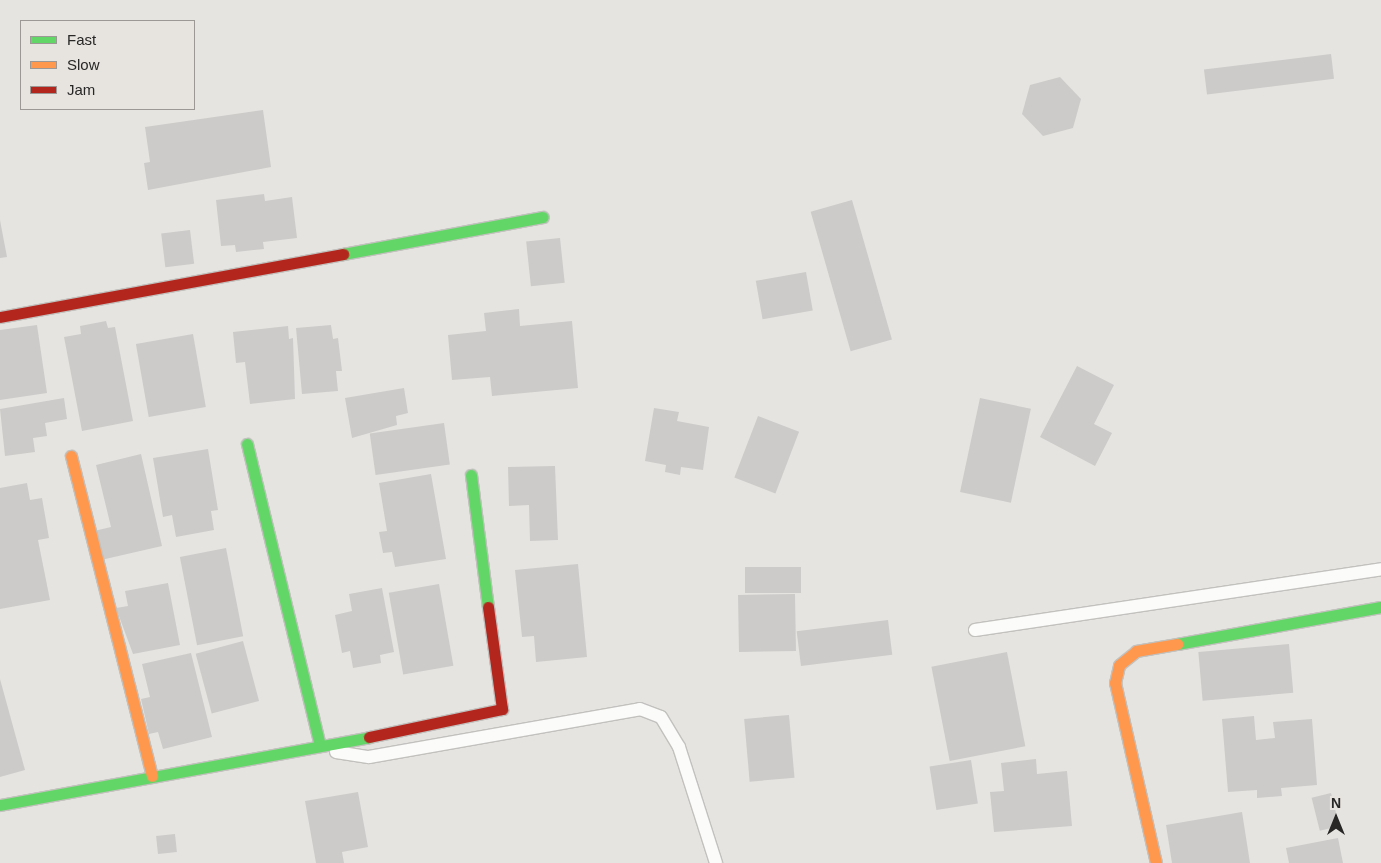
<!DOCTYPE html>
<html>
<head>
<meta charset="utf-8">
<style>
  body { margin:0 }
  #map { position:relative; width:1381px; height:863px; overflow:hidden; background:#e6e4e1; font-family:Helvetica,sans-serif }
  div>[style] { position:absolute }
  .building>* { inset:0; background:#cccbc9; transform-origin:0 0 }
  .roads { filter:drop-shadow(1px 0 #c2c1be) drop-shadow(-1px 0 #c2c1be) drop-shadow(0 1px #c2c1be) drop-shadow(0 -1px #c2c1be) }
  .lane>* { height:12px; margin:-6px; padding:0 6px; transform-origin:6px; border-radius:6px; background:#fbfbfa }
  .fast>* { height:11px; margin:-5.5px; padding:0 5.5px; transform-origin:5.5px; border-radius:5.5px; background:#63d668 }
  .slow>* { height:11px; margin:-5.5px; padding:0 5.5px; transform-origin:5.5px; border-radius:5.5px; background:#ff974d }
  .jam>* { height:11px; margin:-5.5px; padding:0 5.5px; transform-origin:5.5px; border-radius:5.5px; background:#b3261e }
  span { translate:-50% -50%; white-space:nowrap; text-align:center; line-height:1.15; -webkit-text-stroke:4px #e7e4e0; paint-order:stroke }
  .legend { position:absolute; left:20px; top:20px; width:175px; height:90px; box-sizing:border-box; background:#e7e4e0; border:1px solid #9b9896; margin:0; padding:6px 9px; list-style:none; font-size:15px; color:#282726 }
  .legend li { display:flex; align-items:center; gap:10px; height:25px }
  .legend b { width:25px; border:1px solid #9b9896 }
  .north { position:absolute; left:1311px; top:793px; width:50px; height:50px; -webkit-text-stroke:4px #e7e4e0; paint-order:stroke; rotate:0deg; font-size:14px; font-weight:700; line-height:20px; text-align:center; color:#282726 }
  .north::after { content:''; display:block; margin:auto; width:18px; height:22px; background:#282726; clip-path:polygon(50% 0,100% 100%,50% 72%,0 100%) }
</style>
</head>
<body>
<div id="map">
  <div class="building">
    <div style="left:1331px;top:54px;width:25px;height:128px;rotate:83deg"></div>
    <div style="clip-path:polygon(1060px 77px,1081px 99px,1073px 128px,1043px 136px,1022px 114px,1030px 85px)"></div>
    <div style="clip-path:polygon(263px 110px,271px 167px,148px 190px,144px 163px,150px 162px,145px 127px)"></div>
    <div style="clip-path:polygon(264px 194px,265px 201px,292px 197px,297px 238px,263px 242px,264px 249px,236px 252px,235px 245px,221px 246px,216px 200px)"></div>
    <div style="left:852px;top:200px;width:145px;height:43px;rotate:74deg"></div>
    <div style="clip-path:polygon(0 220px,7px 257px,0 258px)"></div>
    <div style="left:190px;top:230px;width:34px;height:29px;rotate:83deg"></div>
    <div style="left:560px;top:238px;width:45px;height:34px;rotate:84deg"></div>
    <div style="left:806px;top:272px;width:39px;height:51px;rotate:80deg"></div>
    <div style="clip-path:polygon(519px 309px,520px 326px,572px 321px,578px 388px,492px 396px,490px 377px,452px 380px,448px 335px,486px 331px,484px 313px)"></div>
    <div style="clip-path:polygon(106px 321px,108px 328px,115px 327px,133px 421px,82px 431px,64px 337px,81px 334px,80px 326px)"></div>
    <div style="clip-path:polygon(37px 325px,47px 393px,0 400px,0 330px)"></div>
    <div style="clip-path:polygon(331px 325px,333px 339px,338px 338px,342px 371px,336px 371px,338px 391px,302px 394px,296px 328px)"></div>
    <div style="clip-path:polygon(288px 326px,289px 339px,293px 338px,295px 399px,250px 404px,245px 362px,236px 363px,233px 332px)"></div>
    <div style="left:193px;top:334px;width:74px;height:58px;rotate:80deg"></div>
    <div style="clip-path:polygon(1077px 366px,1114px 385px,1094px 424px,1112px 433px,1095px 466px,1040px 437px)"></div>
    <div style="clip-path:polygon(404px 388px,408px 413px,396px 416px,397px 425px,352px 438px,345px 398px)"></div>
    <div style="clip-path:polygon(64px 398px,67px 419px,45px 423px,47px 436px,33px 438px,35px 452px,5px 456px,0 409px)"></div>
    <div style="left:980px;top:398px;width:52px;height:96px;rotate:12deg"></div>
    <div style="clip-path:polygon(654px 408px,679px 412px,677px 421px,709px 427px,703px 470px,681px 467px,680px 475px,665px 472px,666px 465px,645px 461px)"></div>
    <div style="left:758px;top:416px;width:44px;height:66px;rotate:21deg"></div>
    <div style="left:444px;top:423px;width:42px;height:75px;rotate:82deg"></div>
    <div style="clip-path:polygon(208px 449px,218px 510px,211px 511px,214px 530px,176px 537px,172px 515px,163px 517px,153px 458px)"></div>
    <div style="clip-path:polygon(141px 454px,162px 546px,101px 560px,94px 531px,111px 527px,96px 465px)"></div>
    <div style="clip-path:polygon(555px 466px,558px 540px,530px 541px,529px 505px,509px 506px,508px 467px)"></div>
    <div style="clip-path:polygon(431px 474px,446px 559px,395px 567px,392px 552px,383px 553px,379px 532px,387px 531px,379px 483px)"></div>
    <div style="clip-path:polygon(27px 483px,30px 500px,42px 498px,49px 538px,38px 540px,50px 600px,0 609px,0 488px)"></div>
    <div style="left:226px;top:548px;width:90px;height:47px;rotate:79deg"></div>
    <div style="clip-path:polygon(578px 564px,587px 657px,536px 662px,534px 636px,522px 637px,515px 570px)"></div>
    <div style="left:745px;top:567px;width:56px;height:26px"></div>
    <div style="clip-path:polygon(168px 583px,180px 645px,133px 654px,116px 608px,128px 606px,125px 591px)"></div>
    <div style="left:439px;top:584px;width:83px;height:51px;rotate:80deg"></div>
    <div style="clip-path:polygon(382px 588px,394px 652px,380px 655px,381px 663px,353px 668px,350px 651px,342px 653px,335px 615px,352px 611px,349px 594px)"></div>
    <div style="left:795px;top:594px;width:57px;height:57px;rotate:89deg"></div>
    <div style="left:888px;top:620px;width:35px;height:92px;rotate:83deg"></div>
    <div style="left:243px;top:641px;width:62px;height:49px;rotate:75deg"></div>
    <div style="left:1289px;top:644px;width:49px;height:91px;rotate:85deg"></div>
    <div style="left:1007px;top:652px;width:96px;height:77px;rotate:79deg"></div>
    <div style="clip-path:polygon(191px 653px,212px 737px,163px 749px,158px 732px,149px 734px,141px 699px,150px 697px,142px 664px)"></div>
    <div style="clip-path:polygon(0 679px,25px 770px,0 777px)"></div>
    <div style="left:789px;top:715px;width:63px;height:45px;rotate:85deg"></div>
    <div style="clip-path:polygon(1254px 716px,1256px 740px,1275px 738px,1273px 722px,1312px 719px,1317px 785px,1281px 788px,1282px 796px,1257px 798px,1257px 790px,1228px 792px,1222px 719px)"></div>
    <div style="clip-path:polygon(1036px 759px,1037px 774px,1067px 771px,1072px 826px,994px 832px,990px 792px,1004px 791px,1001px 763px)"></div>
    <div style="left:971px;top:760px;width:44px;height:42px;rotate:81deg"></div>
    <div style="clip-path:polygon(358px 792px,368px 847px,342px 852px,344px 863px,316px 863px,305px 801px)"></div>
    <div style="left:1331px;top:793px;width:34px;height:20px;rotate:76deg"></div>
    <div style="clip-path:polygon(1242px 812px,1250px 863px,1172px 863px,1166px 825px)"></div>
    <div style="left:175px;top:834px;width:18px;height:19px;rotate:84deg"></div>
    <div style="clip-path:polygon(1338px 838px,1343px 863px,1289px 863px,1286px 848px)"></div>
  </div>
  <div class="roads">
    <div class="lane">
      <div style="left:975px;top:630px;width:411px;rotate:-8.5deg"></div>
      <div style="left:336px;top:752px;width:33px;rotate:9deg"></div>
      <div style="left:369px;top:757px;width:275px;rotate:-10deg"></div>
      <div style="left:640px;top:709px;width:22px;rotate:21deg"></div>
      <div style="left:661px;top:717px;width:35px;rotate:59deg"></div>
      <div style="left:679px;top:747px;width:122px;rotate:72.3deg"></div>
    </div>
    <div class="fast">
      <div style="left:343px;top:254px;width:203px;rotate:-10.5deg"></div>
      <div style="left:247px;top:444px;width:310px;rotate:76.4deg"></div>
      <div style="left:471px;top:475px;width:133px;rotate:82.7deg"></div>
      <div style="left:1177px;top:644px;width:207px;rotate:-10.3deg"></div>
      <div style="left:0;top:805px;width:375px;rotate:-10.4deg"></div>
    </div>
    <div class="slow">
      <div style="left:71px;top:456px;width:330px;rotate:75.8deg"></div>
      <div style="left:1156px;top:863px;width:185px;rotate:-102.8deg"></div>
      <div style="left:1115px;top:683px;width:18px;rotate:-77deg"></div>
      <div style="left:1119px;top:665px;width:22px;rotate:-39deg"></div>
      <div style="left:1136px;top:651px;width:42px;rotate:-9.7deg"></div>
    </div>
    <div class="jam">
      <div style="left:0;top:317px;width:349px;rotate:-10.4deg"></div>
      <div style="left:369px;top:737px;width:136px;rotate:-11.9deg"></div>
      <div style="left:502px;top:709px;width:103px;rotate:-97.8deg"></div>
    </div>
  </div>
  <ul class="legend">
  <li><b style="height:6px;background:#63d668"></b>Fast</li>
  <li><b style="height:6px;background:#ff974d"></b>Slow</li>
  <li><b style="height:6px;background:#b3261e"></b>Jam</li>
  </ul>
  <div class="north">N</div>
</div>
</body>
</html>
